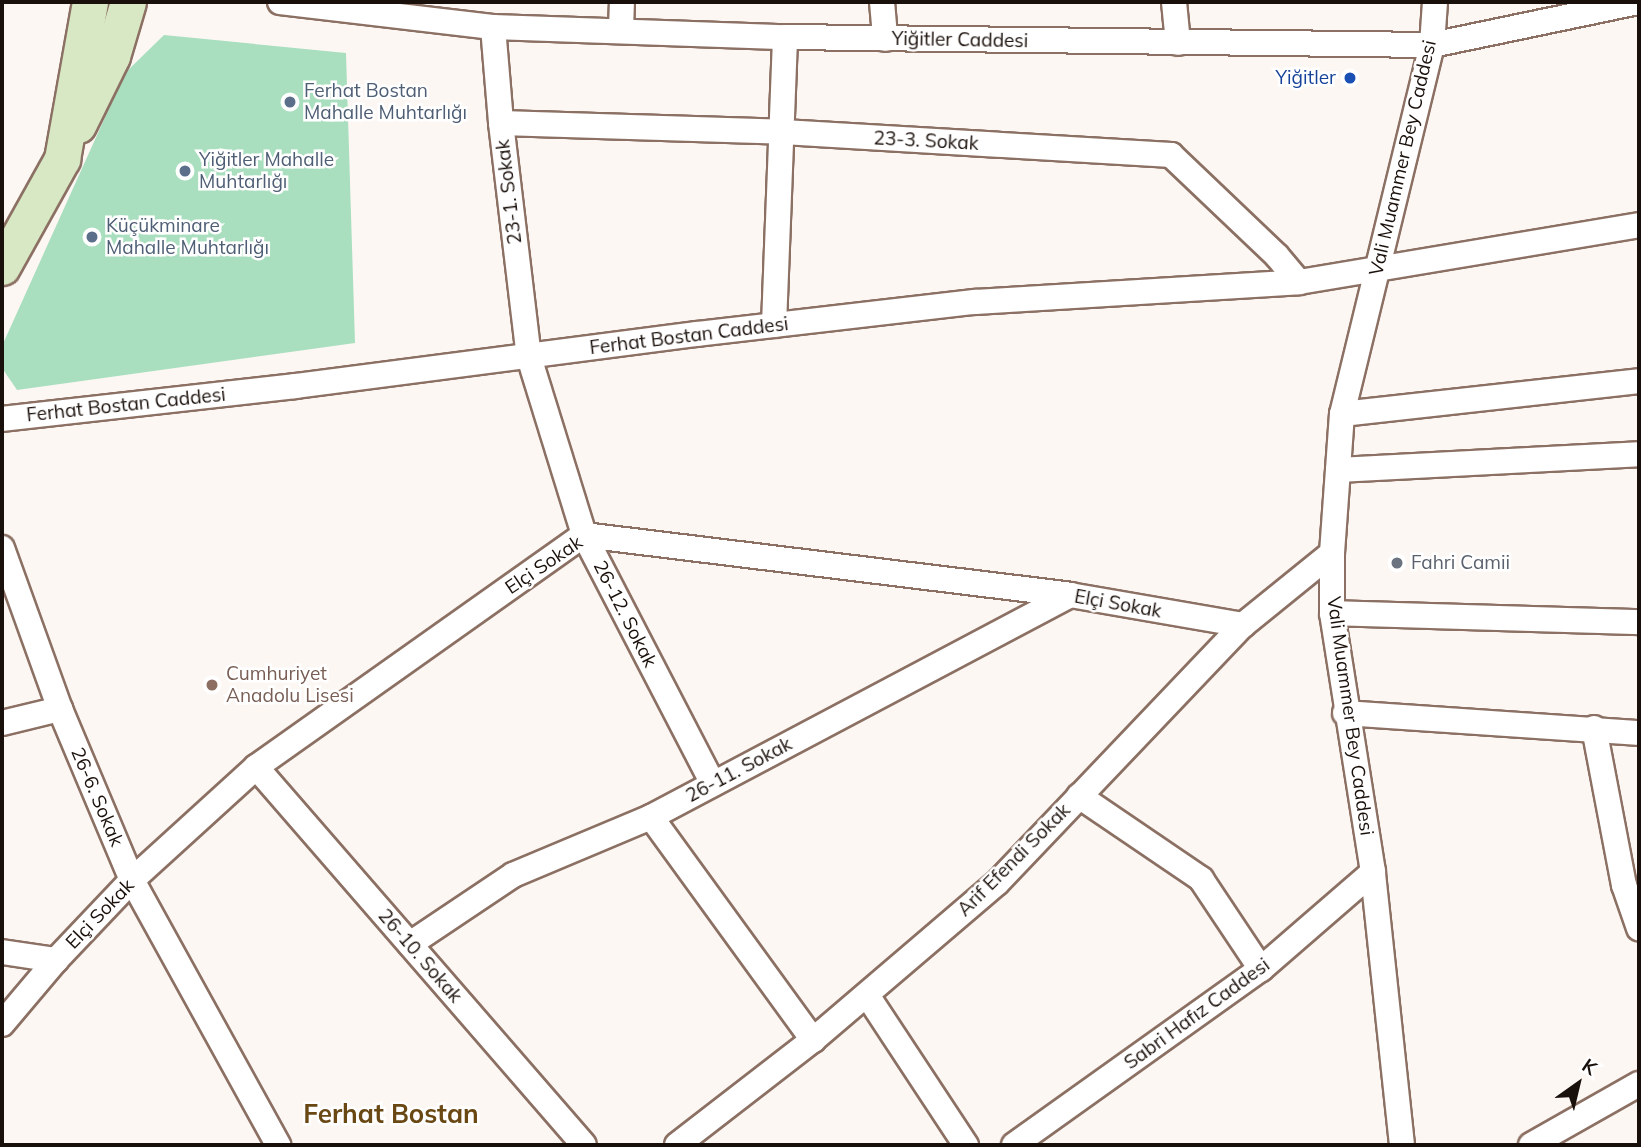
<!DOCTYPE html>
<html>
<head>
<meta charset="utf-8">
<style>
  body { margin:0 }
  #map { position:relative; width:1641px; height:1147px; overflow:hidden; background:#fdf7f4; font-family:Mulish,sans-serif }
  div>[style] { position:absolute }
  .green>* { inset:0; background:#a9dfbf }
  .roads { filter:drop-shadow(2px 0 #8b7063) drop-shadow(-2px 0 #8b7063) drop-shadow(0 2px #8b7063) drop-shadow(0 -2px #8b7063) }
  .street>* { height:24px; margin:-12px; padding:0 12px; transform-origin:12px; border-radius:12px; background:#fff }
  .secondary>* { height:35px; margin:-17.5px; padding:0 17.5px; transform-origin:17.5px; border-radius:17.5px; background:#d8e8c5 }
  .dots>* { width:19px; height:19px; translate:-50% -50%; box-sizing:border-box; border:4px solid #fff; border-radius:50% }
  span { translate:-50% -50%; white-space:nowrap; text-align:center; line-height:1.15; -webkit-text-stroke:5px #fff; paint-order:stroke }
  .street-label { font-size:19px; color:#1a100b }
  .transit-label { font-size:19px; color:#164399 }
  .right { translate:-100% -50%; text-align:right }
  .service-label { font-size:19px; color:#4e5e75 }
  .left { translate:0 -50%; text-align:left }
  .worship-label { font-size:19px; color:#5b616d }
  .education-label { font-size:19px; color:#785e54 }
  .district-label { font-size:26px; color:#6a4814; font-weight:700 }
  .frame { position:absolute; inset:0; border:4px solid #1a100b; pointer-events:none }
  .north { position:absolute; left:1543px; top:1049px; width:70px; height:70px; -webkit-text-stroke:5px #fff; paint-order:stroke; rotate:34deg; font-size:19px; font-weight:700; line-height:28px; text-align:center; color:#1a100b }
  .north::after { content:''; display:block; margin:auto; width:24px; height:32px; background:#1a100b; clip-path:polygon(50% 0,100% 100%,50% 72%,0 100%) }
</style>
</head>
<body>
<div id="map">
  <div class="green">
    <div style="clip-path:polygon(164px 35px,346px 53px,355px 343px,17px 390px,2px 368px,2px 346px,125px 73px)"></div>
  </div>
  <div class="roads">
    <div class="street">
      <div style="left:280px;top:2px;width:214px;rotate:6.7deg"></div>
      <div style="left:493px;top:27px;width:292px;rotate:2deg"></div>
      <div style="left:785px;top:37px;width:647px;rotate:0.71deg"></div>
      <div style="left:1432px;top:45px;width:209px;rotate:-11.8deg"></div>
      <div style="left:882px;top:2px;width:37px;rotate:85deg"></div>
      <div style="left:1174px;top:2px;width:41px;rotate:84.4deg"></div>
      <div style="left:493px;top:27px;width:96px;rotate:85.2deg"></div>
      <div style="left:501px;top:123px;width:236px;rotate:83.2deg"></div>
      <div style="left:529px;top:357px;width:186px;rotate:72.8deg"></div>
      <div style="left:584px;top:535px;width:280px;rotate:62.6deg"></div>
      <div style="left:621px;top:29px;width:27px;rotate:-88deg"></div>
      <div style="left:501px;top:123px;width:282px;rotate:1.8deg"></div>
      <div style="left:783px;top:132px;width:389px;rotate:3.4deg"></div>
      <div style="left:1171px;top:155px;width:146px;rotate:43.6deg"></div>
      <div style="left:1277px;top:256px;width:34px;rotate:50deg"></div>
      <div style="left:774px;top:325px;width:288px;rotate:-87.8deg"></div>
      <div style="left:1342px;top:414px;width:299px;rotate:-6.3deg"></div>
      <div style="left:2px;top:419px;width:295px;rotate:-6.4deg"></div>
      <div style="left:295px;top:386px;width:405px;rotate:-7.4deg"></div>
      <div style="left:697px;top:334px;width:280px;rotate:-6.6deg"></div>
      <div style="left:975px;top:302px;width:325px;rotate:-3.5deg"></div>
      <div style="left:1299px;top:282px;width:345px;rotate:-9.5deg"></div>
      <div style="left:1338px;top:470px;width:301px;rotate:-3deg"></div>
      <div style="left:2px;top:548px;width:171px;rotate:70.2deg"></div>
      <div style="left:60px;top:709px;width:186px;rotate:67.2deg"></div>
      <div style="left:132px;top:880px;width:303px;rotate:61.1deg"></div>
      <div style="left:1332px;top:613px;width:307px;rotate:1.7deg"></div>
      <div style="left:1345px;top:713px;width:295px;rotate:3.9deg"></div>
      <div style="left:2px;top:723px;width:60px;rotate:-13.6deg"></div>
      <div style="left:1594px;top:728px;width:160px;rotate:79.2deg"></div>
      <div style="left:1624px;top:885px;width:46px;rotate:70.8deg"></div>
      <div style="left:256px;top:767px;width:500px;rotate:49.05deg"></div>
      <div style="left:1079px;top:796px;width:148px;rotate:34.2deg"></div>
      <div style="left:1201px;top:879px;width:108px;rotate:56.3deg"></div>
      <div style="left:651px;top:817px;width:276px;rotate:54deg"></div>
      <div style="left:410px;top:944px;width:124px;rotate:-33.8deg"></div>
      <div style="left:513px;top:875px;width:150px;rotate:-22.8deg"></div>
      <div style="left:651px;top:817px;width:474px;rotate:-27.9deg"></div>
      <div style="left:2px;top:952px;width:55px;rotate:8.4deg"></div>
      <div style="left:867px;top:995px;width:180px;rotate:56.6deg"></div>
      <div style="left:2px;top:1024px;width:84px;rotate:-49.8deg"></div>
      <div style="left:56px;top:960px;width:110px;rotate:-46.5deg"></div>
      <div style="left:132px;top:880px;width:168px;rotate:-42.3deg"></div>
      <div style="left:256px;top:767px;width:402px;rotate:-35.3deg"></div>
      <div style="left:584px;top:535px;width:490px;rotate:7deg"></div>
      <div style="left:1070px;top:595px;width:176px;rotate:9.8deg"></div>
      <div style="left:677px;top:1145px;width:172px;rotate:-37.7deg"></div>
      <div style="left:813px;top:1040px;width:242px;rotate:-40.5deg"></div>
      <div style="left:997px;top:883px;width:356px;rotate:-46.4deg"></div>
      <div style="left:1243px;top:625px;width:114px;rotate:-39deg"></div>
      <div style="left:1014px;top:1145px;width:303px;rotate:-35.5deg"></div>
      <div style="left:1261px;top:969px;width:148px;rotate:-40.9deg"></div>
      <div style="left:1402px;top:1145px;width:275px;rotate:-96.1deg"></div>
      <div style="left:1373px;top:872px;width:262px;rotate:-99deg"></div>
      <div style="left:1332px;top:613px;width:60px;rotate:-90deg"></div>
      <div style="left:1332px;top:553px;width:139px;rotate:-85.9deg"></div>
      <div style="left:1342px;top:414px;width:380px;rotate:-76.3deg"></div>
      <div style="left:1432px;top:45px;width:43px;rotate:-86deg"></div>
      <div style="left:1531px;top:1145px;width:124px;rotate:-29.5deg"></div>
    </div>
    <div class="secondary">
      <div style="left:78px;top:125px;width:77px;rotate:-63.8deg"></div>
      <div style="left:112px;top:56px;width:56px;rotate:-73.5deg"></div>
      <div style="left:2px;top:267px;width:124px;rotate:-60.9deg"></div>
      <div style="left:62px;top:159px;width:159px;rotate:-79.9deg"></div>
    </div>
  </div>
  <div class="dots">
    <div style="left:1350px;top:78px;background:#1a4fb4"></div>
    <div style="left:290px;top:102px;background:#5c6f8a"></div>
    <div style="left:185px;top:171px;background:#5c6f8a"></div>
    <div style="left:92px;top:237px;background:#5c6f8a"></div>
    <div style="left:1397px;top:563px;background:#6b7280"></div>
    <div style="left:212px;top:685px;background:#8d6e63"></div>
  </div>
  <div class="street-label">
    <span style="left:960px;top:40px;rotate:1deg">Yiğitler Caddesi</span>
    <span style="left:926px;top:141px;rotate:3deg">23-3. Sokak</span>
    <span style="left:1403px;top:158px;rotate:-77deg">Vali Muammer Bey Caddesi</span>
    <span style="left:509px;top:192px;rotate:-97deg">23-1. Sokak</span>
    <span style="left:689px;top:336px;rotate:-7deg">Ferhat Bostan Caddesi</span>
    <span style="left:126px;top:405px;rotate:-6deg">Ferhat Bostan Caddesi</span>
    <span style="left:544px;top:565px;rotate:-34deg">Elçi Sokak</span>
    <span style="left:1118px;top:604px;rotate:10deg">Elçi Sokak</span>
    <span style="left:625px;top:614px;rotate:63deg">26-12. Sokak</span>
    <span style="left:1350px;top:716px;rotate:82deg">Vali Muammer Bey Caddesi</span>
    <span style="left:739px;top:770px;rotate:-28deg">26-11. Sokak</span>
    <span style="left:97px;top:797px;rotate:67deg">26-6. Sokak</span>
    <span style="left:1014px;top:860px;rotate:-45deg">Arif Efendi Sokak</span>
    <span style="left:100px;top:914px;rotate:-46deg">Elçi Sokak</span>
    <span style="left:420px;top:956px;rotate:49deg">26-10. Sokak</span>
    <span style="left:1197px;top:1014px;rotate:-36deg">Sabri Hafız Caddesi</span>
  </div>
  <div class="transit-label">
    <span class="right" style="left:1336px;top:78px">Yiğitler</span>
  </div>
  <div class="service-label">
    <span class="left" style="left:304px;top:102px">Ferhat Bostan<br>Mahalle Muhtarlığı</span>
    <span class="left" style="left:199px;top:171px">Yiğitler Mahalle<br>Muhtarlığı</span>
    <span class="left" style="left:106px;top:237px">Küçükminare<br>Mahalle Muhtarlığı</span>
  </div>
  <div class="worship-label">
    <span class="left" style="left:1411px;top:563px">Fahri Camii</span>
  </div>
  <div class="education-label">
    <span class="left" style="left:226px;top:685px">Cumhuriyet<br>Anadolu Lisesi</span>
  </div>
  <div class="district-label">
    <span style="left:391px;top:1114px">Ferhat Bostan</span>
  </div>
  <div class="frame"></div>
  <div class="north">K</div>
</div>
</body>
</html>
